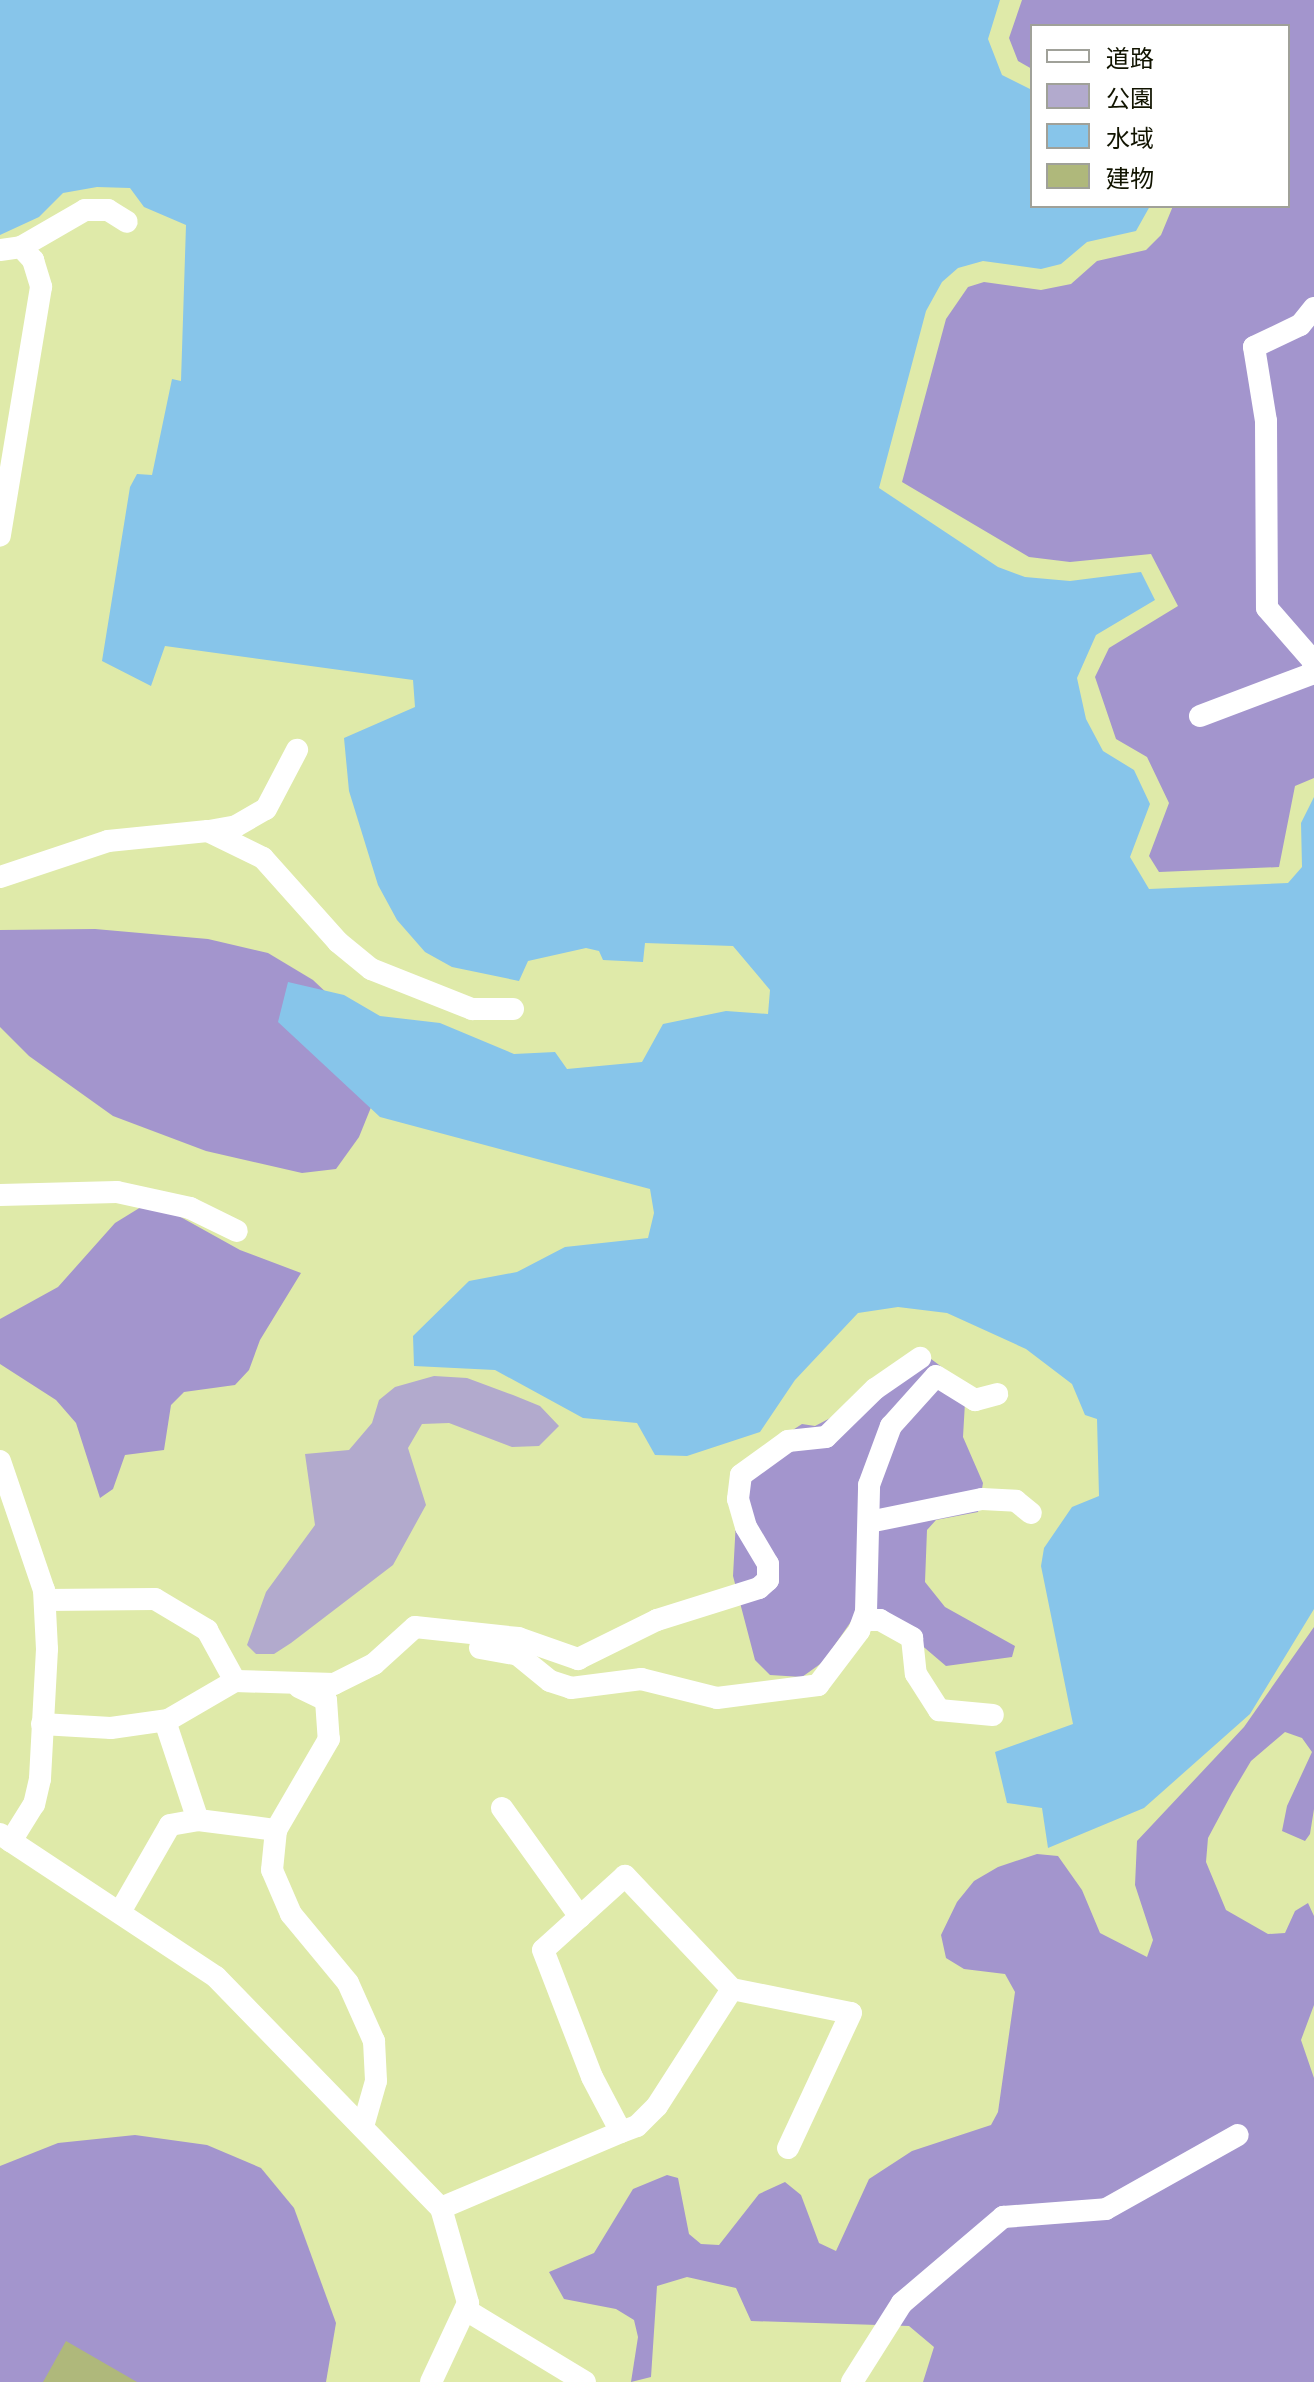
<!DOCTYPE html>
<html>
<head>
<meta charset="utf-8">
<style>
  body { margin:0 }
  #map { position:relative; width:1314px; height:2382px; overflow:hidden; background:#dfeaa9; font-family:"Exo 2","Noto Sans JP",sans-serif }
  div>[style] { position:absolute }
  .green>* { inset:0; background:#b2aacd }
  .forest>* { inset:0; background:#a395cd }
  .water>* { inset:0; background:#87c5ea }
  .building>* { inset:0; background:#afb87b }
  .street>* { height:22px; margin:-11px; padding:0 11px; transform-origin:11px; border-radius:11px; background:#fff }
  span { translate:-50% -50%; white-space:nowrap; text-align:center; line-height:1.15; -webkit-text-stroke:7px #fff; paint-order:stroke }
  .legend { position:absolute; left:1030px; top:24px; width:260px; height:184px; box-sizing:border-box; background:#fff; border:2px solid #a0a199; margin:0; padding:10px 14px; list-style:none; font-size:24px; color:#111400 }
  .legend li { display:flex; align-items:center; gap:16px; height:40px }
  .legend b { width:40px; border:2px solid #a0a199 }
</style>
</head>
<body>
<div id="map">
  <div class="green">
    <div style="clip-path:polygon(434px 1376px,467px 1378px,513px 1395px,540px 1406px,559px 1426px,539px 1446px,512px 1447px,449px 1423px,422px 1424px,408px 1448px,426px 1505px,393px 1565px,291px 1643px,274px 1654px,256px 1654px,247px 1645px,266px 1592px,315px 1525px,305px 1454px,349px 1450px,372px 1423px,379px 1400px,395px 1387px)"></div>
  </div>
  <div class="forest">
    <div style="clip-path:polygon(1022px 0,1314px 0,1314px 778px,1295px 786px,1279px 867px,1159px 872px,1149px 856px,1169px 803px,1147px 757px,1116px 739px,1095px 677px,1109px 648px,1178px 606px,1151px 554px,1070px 562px,1029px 557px,902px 482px,946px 319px,968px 287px,984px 282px,1041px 290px,1071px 284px,1097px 261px,1146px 250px,1161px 235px,1173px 206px,1288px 206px,1288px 26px,1032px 26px,1032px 69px,1018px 61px,1009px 38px)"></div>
    <div style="clip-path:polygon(95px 929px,208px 939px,268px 953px,313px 980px,347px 1012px,378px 1090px,359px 1137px,336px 1169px,302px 1173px,206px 1151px,113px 1116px,29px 1056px,0 1027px,0 930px)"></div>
    <div style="clip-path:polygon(141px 1207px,177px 1215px,240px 1250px,301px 1273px,260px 1340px,249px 1370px,235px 1385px,184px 1392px,171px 1405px,164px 1450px,125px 1455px,113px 1489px,100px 1498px,76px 1423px,56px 1400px,0 1364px,0 1319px,58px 1287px,115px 1223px)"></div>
    <div style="clip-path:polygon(927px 1356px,966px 1385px,963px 1437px,983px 1483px,978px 1512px,936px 1520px,927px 1530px,925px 1582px,945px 1607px,1015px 1646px,1012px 1657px,946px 1666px,919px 1643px,859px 1610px,823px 1662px,802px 1677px,770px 1675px,755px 1660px,733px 1576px,739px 1465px,802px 1424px,815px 1426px,838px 1414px)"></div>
    <div style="clip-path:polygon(1314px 1627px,1314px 1809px,1310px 1834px,1305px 1841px,1282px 1831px,1287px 1806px,1312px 1752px,1302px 1738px,1285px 1732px,1251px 1761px,1232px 1793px,1208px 1838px,1206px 1862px,1226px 1910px,1268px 1934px,1285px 1933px,1295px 1911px,1308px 1903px,1314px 1916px,1314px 2005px,1301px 2040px,1314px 2078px,1314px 2382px,923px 2382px,934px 2347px,909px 2326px,751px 2321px,736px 2288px,687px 2277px,657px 2286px,651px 2377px,631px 2382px,638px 2337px,634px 2320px,616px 2309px,564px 2299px,549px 2272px,594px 2253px,633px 2189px,667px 2175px,678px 2178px,689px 2234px,701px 2244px,719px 2245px,759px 2194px,785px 2182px,801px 2195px,819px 2243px,836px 2251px,869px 2179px,912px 2151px,991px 2125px,998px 2112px,1015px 1992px,1005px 1974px,964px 1969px,946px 1958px,941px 1935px,957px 1902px,974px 1881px,998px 1867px,1037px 1854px,1058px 1856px,1082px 1890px,1100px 1933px,1147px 1957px,1153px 1940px,1135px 1885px,1137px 1841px,1244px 1727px)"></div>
    <div style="clip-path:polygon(135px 2135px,207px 2145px,261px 2168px,294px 2208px,336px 2323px,326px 2382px,0 2382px,0 2166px,58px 2143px)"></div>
  </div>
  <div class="water">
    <div style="clip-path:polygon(0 0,1000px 0,988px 39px,1002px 75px,1032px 90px,1032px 206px,1150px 206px,1136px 231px,1087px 242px,1061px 264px,1041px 269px,983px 261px,958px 268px,942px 282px,926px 311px,879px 488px,998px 567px,1025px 577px,1070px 581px,1141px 572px,1155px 600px,1096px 635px,1077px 678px,1086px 719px,1103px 751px,1134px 770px,1150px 804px,1130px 857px,1149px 889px,1288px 883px,1302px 867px,1301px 823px,1314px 797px,1314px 1609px,1250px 1714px,1144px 1808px,1048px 1848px,1042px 1808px,1007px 1803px,995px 1752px,1073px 1724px,1041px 1566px,1044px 1548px,1072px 1507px,1099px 1496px,1097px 1419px,1085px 1415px,1072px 1384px,1026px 1349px,947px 1313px,898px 1307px,858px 1313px,795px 1380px,760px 1432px,687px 1456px,655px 1455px,637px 1423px,583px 1418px,495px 1370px,414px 1366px,413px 1336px,469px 1281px,517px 1272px,565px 1247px,648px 1238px,654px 1213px,650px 1189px,380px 1117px,278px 1022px,288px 982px,344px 995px,380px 1016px,440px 1023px,514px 1054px,555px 1052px,567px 1069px,642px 1062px,663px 1024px,726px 1011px,768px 1014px,770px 990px,733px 946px,645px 943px,643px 962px,603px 960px,599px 951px,586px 948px,528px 961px,519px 981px,452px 967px,425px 952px,397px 920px,378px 885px,349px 791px,344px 738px,415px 707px,413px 680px,165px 646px,151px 686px,102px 661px,130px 487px,137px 474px,152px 475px,172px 379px,181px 381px,186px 225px,144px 207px,130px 188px,97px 187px,63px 193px,39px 217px,0 235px)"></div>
  </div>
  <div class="building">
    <div style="clip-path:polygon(66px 2341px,137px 2382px,43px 2382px)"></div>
  </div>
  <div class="street">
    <div style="left:21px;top:247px;width:74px;rotate:-30deg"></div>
    <div style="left:85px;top:210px;width:23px"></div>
    <div style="left:108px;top:210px;width:22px;rotate:32deg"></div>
    <div style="left:0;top:250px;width:21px;rotate:-8deg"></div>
    <div style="left:21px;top:247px;width:18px;rotate:47deg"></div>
    <div style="left:33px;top:260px;width:28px;rotate:73deg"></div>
    <div style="left:41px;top:287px;width:252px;rotate:99.4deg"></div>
    <div style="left:1314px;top:308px;width:22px;rotate:129deg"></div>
    <div style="left:1300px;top:325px;width:51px;rotate:154.4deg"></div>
    <div style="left:1254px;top:347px;width:75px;rotate:80.8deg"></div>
    <div style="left:1266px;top:421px;width:187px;rotate:89.7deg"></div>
    <div style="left:1267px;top:608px;width:72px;rotate:49deg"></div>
    <div style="left:1200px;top:716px;width:119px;rotate:-20.7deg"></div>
    <div style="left:1311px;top:674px;width:9px;rotate:-72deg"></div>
    <div style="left:209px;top:831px;width:27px;rotate:-10deg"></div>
    <div style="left:236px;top:826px;width:34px;rotate:-30deg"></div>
    <div style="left:266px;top:809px;width:67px;rotate:-62.3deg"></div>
    <div style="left:0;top:877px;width:114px;rotate:-18.4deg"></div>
    <div style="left:108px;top:841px;width:100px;rotate:-5.7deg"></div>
    <div style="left:208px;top:831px;width:61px;rotate:26.1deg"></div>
    <div style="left:263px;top:858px;width:113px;rotate:48.2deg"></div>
    <div style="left:338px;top:942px;width:43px;rotate:39.3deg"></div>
    <div style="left:371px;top:969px;width:109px;rotate:21.6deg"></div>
    <div style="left:472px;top:1009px;width:41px"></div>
    <div style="left:0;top:1195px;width:117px;rotate:-1.5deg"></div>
    <div style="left:117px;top:1192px;width:75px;rotate:12.4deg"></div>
    <div style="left:190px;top:1208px;width:52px;rotate:26.1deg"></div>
    <div style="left:0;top:1461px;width:136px;rotate:71.2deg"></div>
    <div style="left:44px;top:1590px;width:59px;rotate:87.1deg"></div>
    <div style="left:47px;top:1649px;width:130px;rotate:93.1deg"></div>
    <div style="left:40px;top:1779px;width:26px;rotate:103deg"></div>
    <div style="left:34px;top:1804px;width:44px;rotate:121.9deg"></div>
    <div style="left:869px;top:1522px;width:115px;rotate:-11.5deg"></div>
    <div style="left:982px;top:1499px;width:34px;rotate:3deg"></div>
    <div style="left:1016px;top:1501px;width:19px;rotate:39deg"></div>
    <div style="left:45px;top:1600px;width:110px;rotate:-0.5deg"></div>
    <div style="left:155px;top:1599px;width:61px;rotate:30.8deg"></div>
    <div style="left:207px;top:1630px;width:58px;rotate:61.2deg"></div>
    <div style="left:864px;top:1620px;width:16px"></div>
    <div style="left:880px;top:1620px;width:37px;rotate:29deg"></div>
    <div style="left:912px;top:1638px;width:36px;rotate:84deg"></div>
    <div style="left:916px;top:1674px;width:43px;rotate:57.4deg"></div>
    <div style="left:939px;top:1710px;width:54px;rotate:5.3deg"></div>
    <div style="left:480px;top:1648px;width:39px;rotate:10deg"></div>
    <div style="left:518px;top:1655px;width:41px;rotate:39.1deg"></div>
    <div style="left:550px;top:1681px;width:22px;rotate:18deg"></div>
    <div style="left:571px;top:1688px;width:71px;rotate:-7.3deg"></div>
    <div style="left:641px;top:1679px;width:78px;rotate:14deg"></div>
    <div style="left:717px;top:1698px;width:102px;rotate:-7.3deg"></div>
    <div style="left:818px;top:1685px;width:68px;rotate:-52.8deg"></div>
    <div style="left:859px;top:1631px;width:20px;rotate:-70deg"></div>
    <div style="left:866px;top:1612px;width:127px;rotate:-88.6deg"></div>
    <div style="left:869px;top:1485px;width:63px;rotate:-69.6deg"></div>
    <div style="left:891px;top:1426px;width:67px;rotate:-48deg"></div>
    <div style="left:936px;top:1376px;width:46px;rotate:31.6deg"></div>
    <div style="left:975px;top:1400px;width:23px;rotate:-15deg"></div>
    <div style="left:299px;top:1687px;width:30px;rotate:26deg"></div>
    <div style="left:326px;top:1700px;width:39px;rotate:86deg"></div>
    <div style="left:329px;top:1739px;width:105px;rotate:120.2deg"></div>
    <div style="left:276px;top:1830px;width:40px;rotate:95.7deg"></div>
    <div style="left:272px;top:1870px;width:48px;rotate:66.6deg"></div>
    <div style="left:291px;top:1914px;width:89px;rotate:50.4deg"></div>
    <div style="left:348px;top:1983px;width:64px;rotate:65.9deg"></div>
    <div style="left:374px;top:2041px;width:40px;rotate:87.1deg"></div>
    <div style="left:376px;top:2081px;width:44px;rotate:105.9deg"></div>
    <div style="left:165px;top:1721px;width:104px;rotate:71.6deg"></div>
    <div style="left:198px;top:1820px;width:79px;rotate:7.3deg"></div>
    <div style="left:42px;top:1724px;width:69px;rotate:3.3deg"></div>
    <div style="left:111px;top:1728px;width:58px;rotate:-8deg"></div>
    <div style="left:168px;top:1720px;width:78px;rotate:-30.2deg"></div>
    <div style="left:235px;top:1681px;width:99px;rotate:1.7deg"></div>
    <div style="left:334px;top:1684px;width:45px;rotate:-26.6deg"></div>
    <div style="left:374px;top:1664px;width:55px;rotate:-42.1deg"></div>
    <div style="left:415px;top:1627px;width:104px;rotate:6.1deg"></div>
    <div style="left:518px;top:1638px;width:64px;rotate:19.3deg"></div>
    <div style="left:578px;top:1659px;width:88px;rotate:-26.3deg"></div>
    <div style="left:657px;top:1620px;width:107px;rotate:-17.4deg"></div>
    <div style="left:759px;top:1588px;width:12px;rotate:-42deg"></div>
    <div style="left:768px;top:1580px;width:16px;rotate:-90deg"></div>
    <div style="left:768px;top:1564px;width:43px;rotate:-120.7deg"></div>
    <div style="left:746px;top:1527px;width:29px;rotate:-106deg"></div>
    <div style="left:738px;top:1499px;width:24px;rotate:-83deg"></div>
    <div style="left:741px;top:1475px;width:58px;rotate:-35.9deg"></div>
    <div style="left:788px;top:1441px;width:38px;rotate:-6deg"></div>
    <div style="left:826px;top:1437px;width:69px;rotate:-44.4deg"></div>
    <div style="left:875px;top:1389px;width:55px;rotate:-34.6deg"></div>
    <div style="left:502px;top:1808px;width:134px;rotate:54.4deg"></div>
    <div style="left:0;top:1834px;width:259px;rotate:33.5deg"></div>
    <div style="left:216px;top:1977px;width:322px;rotate:45.8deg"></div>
    <div style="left:441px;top:2208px;width:99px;rotate:74.1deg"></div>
    <div style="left:468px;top:2303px;width:87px;rotate:115.1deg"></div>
    <div style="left:120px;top:1912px;width:100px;rotate:-60.1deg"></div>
    <div style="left:170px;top:1825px;width:28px;rotate:-10deg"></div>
    <div style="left:732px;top:1989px;width:121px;rotate:11.4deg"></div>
    <div style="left:851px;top:2013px;width:149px;rotate:115deg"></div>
    <div style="left:441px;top:2208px;width:195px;rotate:-22.9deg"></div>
    <div style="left:621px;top:2132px;width:17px;rotate:-21deg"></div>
    <div style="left:637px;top:2126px;width:28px;rotate:-45deg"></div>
    <div style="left:657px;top:2106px;width:139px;rotate:-57.3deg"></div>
    <div style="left:732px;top:1989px;width:156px;rotate:-133.4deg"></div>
    <div style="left:625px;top:1876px;width:110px;rotate:137.9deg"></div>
    <div style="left:543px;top:1950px;width:136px;rotate:68.9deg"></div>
    <div style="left:592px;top:2077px;width:62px;rotate:62.2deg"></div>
    <div style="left:466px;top:2310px;width:139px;rotate:31.2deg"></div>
    <div style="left:852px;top:2382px;width:93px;rotate:-57.7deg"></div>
    <div style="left:902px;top:2303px;width:133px;rotate:-40.4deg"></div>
    <div style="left:1003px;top:2217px;width:103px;rotate:-4.4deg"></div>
    <div style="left:1106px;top:2209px;width:151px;rotate:-29.3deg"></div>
  </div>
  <ul class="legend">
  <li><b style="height:10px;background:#fff"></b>道路</li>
  <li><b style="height:22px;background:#b2aacd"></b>公園</li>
  <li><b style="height:22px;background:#87c5ea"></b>水域</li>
  <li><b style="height:22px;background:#afb87b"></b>建物</li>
  </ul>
</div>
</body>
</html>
